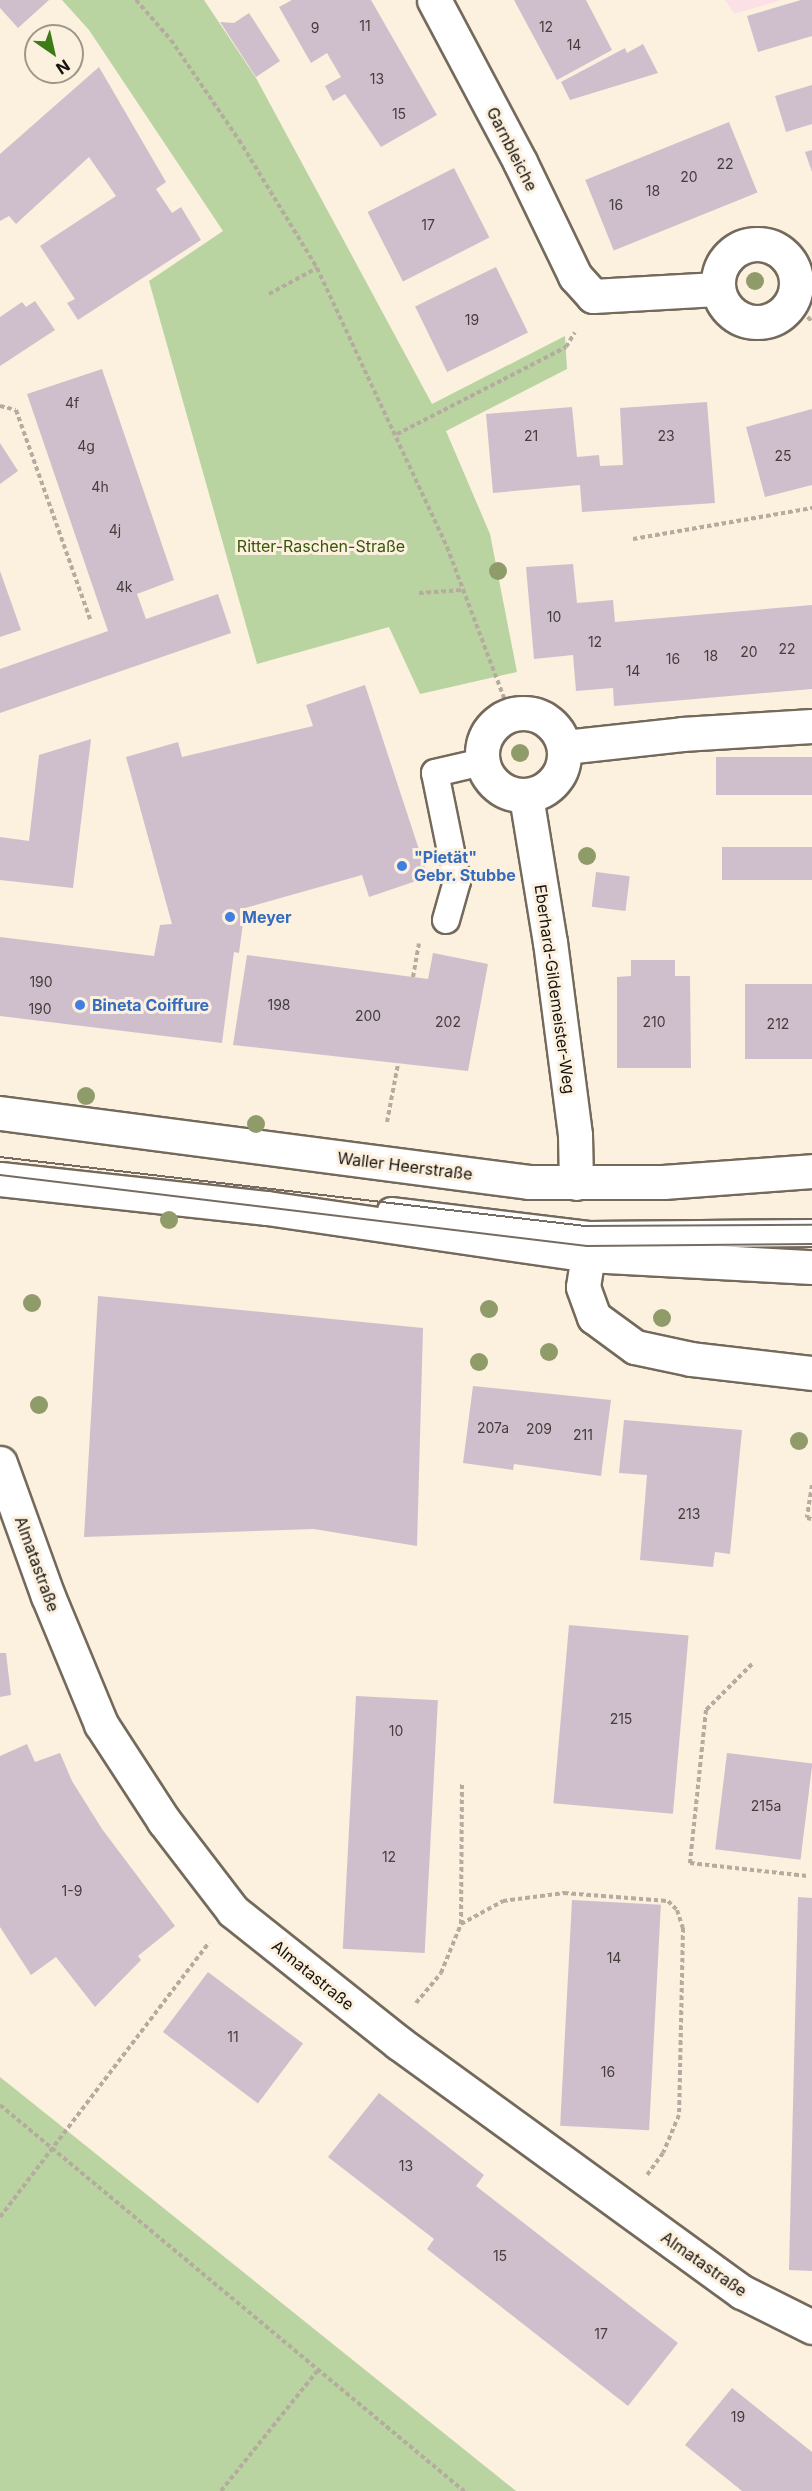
<!DOCTYPE html>
<html>
<head>
<meta charset="utf-8">
<style>
  body { margin:0 }
  #map { position:relative; width:812px; height:2491px; overflow:hidden; background:#fcf0df; font-family:Inter,sans-serif }
  div>[style] { position:absolute }
  .education>* { inset:0; background:#fbe0e5 }
  .green>* { inset:0; background:#b9d4a1 }
  .building>* { inset:0; background:#cfbfcc; transform-origin:0 0 }
  .path>* { height:4px; margin-top:-2px; transform-origin:0; background:repeating-linear-gradient(90deg,#b5ab9e 0 4.5px,transparent 0 7.5px) }
  .roads { filter:drop-shadow(2px 0 #746a5b) drop-shadow(-2px 0 #746a5b) drop-shadow(0 2px #746a5b) drop-shadow(0 -2px #746a5b) }
  .lane>* { height:26px; margin:-13px; padding:0 13px; transform-origin:13px; border-radius:13px; background:#fff }
  .street>* { height:33px; margin:-16.5px; padding:0 16.5px; transform-origin:16.5px; border-radius:16.5px; background:#fff }
  .street>.ring { margin:-16.5px; padding:0; box-sizing:content-box; background:none; border:33px solid #fff; border-radius:50% }
  .secondary>* { height:33px; margin:-16.5px; padding:0 16.5px; transform-origin:16.5px; border-radius:16.5px; background:#fff }
  .tram>* { height:1.5px; margin:-0.75px; padding:0 0.75px; transform-origin:0.75px; border-radius:0.75px; background:#746c62 }
  .trees>* { width:18px; height:18px; margin:-9px; border-radius:50%; background:#909b6a }
  .dots>* { width:16px; height:16px; translate:-50% -50%; box-sizing:border-box; border:3px solid #fcf0df; border-radius:50% }
  span { translate:-50% -50%; white-space:nowrap; text-align:center; line-height:1.15; -webkit-text-stroke:6px #fcf0df; paint-order:stroke }
  .number-label { font-size:14px; color:#443d3c }
  .number-label span { -webkit-text-stroke-width:0 }
  .street-label { font-size:16px; color:#16120c }
  .park-label { font-size:16px; color:#37560a }
  .shop-label { font-size:16px; color:#366cbe; font-weight:700 }
  .left { translate:0 -50%; text-align:left }
  .north { position:absolute; left:24px; top:24px; width:60px; height:60px; box-sizing:border-box; background:#fcf0df; border:2px solid #a0978b; border-radius:50%; rotate:146deg; font-size:16px; font-weight:700; line-height:24px; text-align:center; color:#16120c }
  .north::after { content:''; display:block; margin:auto; width:21px; height:27px; background:#3d7b18; clip-path:polygon(50% 0,100% 100%,50% 72%,0 100%) }
</style>
</head>
<body>
<div id="map">
  <div class="education">
    <div style="clip-path:polygon(725px 0,781px 0,734px 14px)"></div>
  </div>
  <div class="green">
    <div style="clip-path:polygon(62px 0,204px 0,256px 78px,432px 404px,565px 336px,567px 369px,446px 431px,490px 534px,517px 672px,420px 694px,389px 627px,257px 664px,149px 281px,223px 231px,89px 30px)"></div>
    <div style="clip-path:polygon(0 2077px,55px 2121px,516px 2491px,0 2491px)"></div>
  </div>
  <div class="building">
    <div style="clip-path:polygon(0 0,49px 0,18px 28px,0 8px)"></div>
    <div style="clip-path:polygon(292px 0,371px 0,437px 115px,381px 147px,345px 94px,333px 101px,325px 86px,341px 77px,327px 53px,311px 63px,279px 7px)"></div>
    <div style="clip-path:polygon(514px 0,586px 0,612px 50px,557px 80px)"></div>
    <div style="clip-path:polygon(801px 0,812px 0,812px 36px,758px 52px,747px 16px)"></div>
    <div style="clip-path:polygon(249px 13px,280px 61px,256px 77px,220px 22px,234px 23px)"></div>
    <div style="clip-path:polygon(643px 44px,658px 73px,570px 100px,561px 82px,625px 48px,627px 53px)"></div>
    <div style="clip-path:polygon(99px 67px,166px 182px,156px 189px,172px 213px,181px 207px,201px 240px,78px 320px,67px 303px,75px 299px,40px 246px,116px 196px,89px 157px,16px 224px,9px 216px,0 221px,0 154px)"></div>
    <div style="clip-path:polygon(812px 85px,812px 124px,786px 132px,775px 96px)"></div>
    <div style="left:729px;top:122px;width:76px;height:155px;rotate:68deg"></div>
    <div style="clip-path:polygon(812px 150px,812px 172px,805px 152px)"></div>
    <div style="left:454px;top:168px;width:78px;height:97px;rotate:63deg"></div>
    <div style="left:496px;top:267px;width:73px;height:90px;rotate:64deg"></div>
    <div style="clip-path:polygon(35px 301px,55px 330px,0 366px,0 317px,22px 302px,26px 307px)"></div>
    <div style="clip-path:polygon(102px 369px,174px 580px,137px 594px,146px 619px,218px 594px,231px 633px,0 713px,0 669px,108px 631px,27px 394px)"></div>
    <div style="clip-path:polygon(707px 402px,715px 503px,582px 512px,580px 485px,493px 493px,486px 414px,572px 407px,577px 457px,599px 455px,600px 466px,623px 465px,620px 408px)"></div>
    <div style="clip-path:polygon(812px 409px,812px 485px,765px 497px,746px 427px)"></div>
    <div style="clip-path:polygon(0 443px,18px 471px,0 484px)"></div>
    <div style="clip-path:polygon(573px 564px,577px 603px,613px 600px,615px 622px,812px 605px,812px 689px,614px 706px,613px 688px,576px 691px,573px 655px,534px 659px,526px 567px)"></div>
    <div style="clip-path:polygon(0 571px,21px 630px,0 637px)"></div>
    <div style="clip-path:polygon(365px 685px,428px 877px,369px 897px,362px 875px,245px 908px,239px 953px,234px 952px,222px 1043px,0 1016px,0 937px,154px 956px,160px 925px,172px 924px,126px 757px,178px 742px,182px 757px,313px 726px,306px 705px)"></div>
    <div style="clip-path:polygon(91px 739px,73px 888px,0 880px,0 837px,29px 841px,39px 755px)"></div>
    <div style="left:812px;top:757px;width:38px;height:96px;rotate:90deg"></div>
    <div style="left:812px;top:847px;width:33px;height:90px;rotate:90deg"></div>
    <div style="left:596px;top:872px;width:34px;height:35px;rotate:7deg"></div>
    <div style="clip-path:polygon(433px 953px,488px 964px,468px 1071px,233px 1045px,247px 955px,428px 979px)"></div>
    <div style="clip-path:polygon(631px 960px,675px 960px,675px 976px,690px 976px,691px 1068px,617px 1068px,617px 977px,631px 976px)"></div>
    <div style="left:812px;top:984px;width:75px;height:67px;rotate:90deg"></div>
    <div style="clip-path:polygon(98px 1296px,423px 1328px,417px 1546px,314px 1529px,84px 1537px)"></div>
    <div style="clip-path:polygon(473px 1386px,611px 1400px,601px 1476px,514px 1464px,513px 1470px,463px 1463px)"></div>
    <div style="clip-path:polygon(624px 1420px,742px 1430px,730px 1554px,715px 1552px,713px 1567px,640px 1560px,647px 1475px,619px 1473px)"></div>
    <div style="left:569px;top:1625px;width:120px;height:179px;rotate:5deg"></div>
    <div style="clip-path:polygon(0 1653px,6px 1653px,11px 1695px,0 1697px)"></div>
    <div style="left:356px;top:1696px;width:82px;height:253px;rotate:3deg"></div>
    <div style="clip-path:polygon(27px 1744px,35px 1762px,60px 1753px,72px 1781px,102px 1829px,175px 1926px,138px 1956px,141px 1960px,95px 2007px,56px 1957px,31px 1975px,0 1927px,0 1756px)"></div>
    <div style="left:727px;top:1753px;width:86px;height:97px;rotate:7deg"></div>
    <div style="clip-path:polygon(798px 1897px,812px 1898px,812px 2271px,789px 2270px)"></div>
    <div style="left:572px;top:1900px;width:89px;height:226px;rotate:3deg"></div>
    <div style="left:208px;top:1972px;width:119px;height:75px;rotate:37deg"></div>
    <div style="clip-path:polygon(379px 2093px,484px 2175px,476px 2186px,678px 2343px,628px 2406px,427px 2249px,434px 2239px,328px 2157px)"></div>
    <div style="clip-path:polygon(732px 2388px,812px 2452px,812px 2491px,742px 2491px,685px 2445px)"></div>
  </div>
  <div class="path">
    <div style="left:136px;top:0;width:53px;rotate:48.8deg"></div>
    <div style="left:171px;top:40px;width:121px;rotate:55.8deg"></div>
    <div style="left:239px;top:140px;width:150px;rotate:58.6deg"></div>
    <div style="left:317px;top:268px;width:308px;rotate:65deg"></div>
    <div style="left:447px;top:547px;width:178px;rotate:69.3deg"></div>
    <div style="left:269px;top:294px;width:55px;rotate:-28.4deg"></div>
    <div style="left:793px;top:300px;width:29px;rotate:49deg"></div>
    <div style="left:0;top:406px;width:16px;rotate:14deg"></div>
    <div style="left:16px;top:410px;width:222px;rotate:70.5deg"></div>
    <div style="left:397px;top:434px;width:190px;rotate:-27.2deg"></div>
    <div style="left:566px;top:347px;width:17px;rotate:-59deg"></div>
    <div style="left:633px;top:539px;width:182px;rotate:-9.8deg"></div>
    <div style="left:419px;top:593px;width:44px;rotate:-3.9deg"></div>
    <div style="left:413px;top:977px;width:34px;rotate:-80deg"></div>
    <div style="left:387px;top:1122px;width:59px;rotate:-79.3deg"></div>
    <div style="left:812px;top:1485px;width:33px;rotate:99deg"></div>
    <div style="left:807px;top:1518px;width:5px;rotate:11deg"></div>
    <div style="left:752px;top:1664px;width:65px;rotate:135deg"></div>
    <div style="left:706px;top:1710px;width:154px;rotate:96deg"></div>
    <div style="left:690px;top:1863px;width:118px;rotate:6.3deg"></div>
    <div style="left:461px;top:1924px;width:48px;rotate:-28.7deg"></div>
    <div style="left:503px;top:1901px;width:62px;rotate:-7.5deg"></div>
    <div style="left:564px;top:1893px;width:104px;rotate:4.4deg"></div>
    <div style="left:668px;top:1901px;width:13px;rotate:45deg"></div>
    <div style="left:677px;top:1910px;width:19px;rotate:72deg"></div>
    <div style="left:683px;top:1928px;width:187px;rotate:91.2deg"></div>
    <div style="left:679px;top:2115px;width:41px;rotate:112.8deg"></div>
    <div style="left:663px;top:2153px;width:27px;rotate:126deg"></div>
    <div style="left:416px;top:2003px;width:39px;rotate:-50deg"></div>
    <div style="left:441px;top:1973px;width:53px;rotate:-67.8deg"></div>
    <div style="left:461px;top:1924px;width:141px;rotate:-89.6deg"></div>
    <div style="left:0;top:2105px;width:604px;rotate:39.76deg"></div>
    <div style="left:0;top:2217px;width:345px;rotate:-52.7deg"></div>
    <div style="left:221px;top:2491px;width:155px;rotate:-51.3deg"></div>
  </div>
  <div class="roads">
    <div class="lane">
      <div style="left:446px;top:920px;width:41px;rotate:-74.2deg"></div>
      <div style="left:457px;top:881px;width:110px;rotate:-101.5deg"></div>
      <div style="left:435px;top:773px;width:48px;rotate:-13.2deg"></div>
      <div style="left:391px;top:1211px;width:199px;rotate:6.9deg"></div>
      <div style="left:589px;top:1235px;width:223px;rotate:-0.5deg"></div>
    </div>
    <div class="street">
      <div style="left:434px;top:0;width:183px;rotate:62deg"></div>
      <div style="left:520px;top:162px;width:127px;rotate:64.2deg"></div>
      <div style="left:575px;top:276px;width:27px;rotate:48deg"></div>
      <div style="left:593px;top:296px;width:124px;rotate:-3.2deg"></div>
      <div class="ring" style="left:718px;top:244px;width:45px;height:45px"></div>
      <div class="ring" style="left:482px;top:713px;width:49px;height:49px"></div>
      <div style="left:565px;top:747px;width:118px;rotate:-6.3deg"></div>
      <div style="left:682px;top:734px;width:130px;rotate:-3.5deg"></div>
      <div style="left:526px;top:796px;width:148px;rotate:80.7deg"></div>
      <div style="left:550px;top:942px;width:195px;rotate:82.6deg"></div>
      <div style="left:575px;top:1135px;width:48px;rotate:88.8deg"></div>
      <div style="left:588px;top:1255px;width:32px;rotate:99deg"></div>
      <div style="left:583px;top:1287px;width:32px;rotate:70deg"></div>
      <div style="left:594px;top:1317px;width:51px;rotate:36.2deg"></div>
      <div style="left:635px;top:1347px;width:57px;rotate:12.1deg"></div>
      <div style="left:691px;top:1359px;width:122px;rotate:6.6deg"></div>
      <div style="left:0;top:1463px;width:141px;rotate:70.2deg"></div>
      <div style="left:48px;top:1596px;width:139px;rotate:67.5deg"></div>
      <div style="left:101px;top:1724px;width:116px;rotate:57deg"></div>
      <div style="left:164px;top:1821px;width:113px;rotate:52.5deg"></div>
      <div style="left:233px;top:1911px;width:212px;rotate:38.5deg"></div>
      <div style="left:399px;top:2043px;width:424px;rotate:36deg"></div>
      <div style="left:742px;top:2292px;width:78px;rotate:26.6deg"></div>
    </div>
    <div class="secondary">
      <div style="left:0;top:1113px;width:533px;rotate:7.43deg"></div>
      <div style="left:529px;top:1182px;width:134px"></div>
      <div style="left:663px;top:1182px;width:149px;rotate:-4.2deg"></div>
      <div style="left:0;top:1179px;width:269px;rotate:6.2deg"></div>
      <div style="left:267px;top:1208px;width:324px;rotate:8.3deg"></div>
      <div style="left:588px;top:1255px;width:224px;rotate:3.1deg"></div>
    </div>
  </div>
  <div class="tram">
    <div style="left:0;top:1157px;width:590px;rotate:6.72deg"></div>
    <div style="left:586px;top:1226px;width:226px;rotate:-0.3deg"></div>
    <div style="left:0;top:1175px;width:591px;rotate:6.9deg"></div>
    <div style="left:587px;top:1246px;width:225px;rotate:-0.5deg"></div>
  </div>
  <div class="trees">
    <div style="left:755px;top:281px"></div>
    <div style="left:498px;top:571px"></div>
    <div style="left:520px;top:753px"></div>
    <div style="left:587px;top:856px"></div>
    <div style="left:86px;top:1096px"></div>
    <div style="left:256px;top:1124px"></div>
    <div style="left:169px;top:1220px"></div>
    <div style="left:32px;top:1303px"></div>
    <div style="left:489px;top:1309px"></div>
    <div style="left:662px;top:1318px"></div>
    <div style="left:549px;top:1352px"></div>
    <div style="left:479px;top:1362px"></div>
    <div style="left:39px;top:1405px"></div>
    <div style="left:799px;top:1441px"></div>
  </div>
  <div class="dots">
    <div style="left:402px;top:866px;background:#3f7fe0"></div>
    <div style="left:230px;top:917px;background:#3f7fe0"></div>
    <div style="left:80px;top:1005px;background:#3f7fe0"></div>
  </div>
  <div class="number-label">
    <span style="left:365px;top:26px">11</span>
    <span style="left:546px;top:27px">12</span>
    <span style="left:315px;top:28px">9</span>
    <span style="left:574px;top:45px">14</span>
    <span style="left:377px;top:79px">13</span>
    <span style="left:399px;top:114px">15</span>
    <span style="left:725px;top:164px">22</span>
    <span style="left:689px;top:177px">20</span>
    <span style="left:653px;top:191px">18</span>
    <span style="left:616px;top:205px">16</span>
    <span style="left:428px;top:225px">17</span>
    <span style="left:472px;top:320px">19</span>
    <span style="left:72px;top:403px">4f</span>
    <span style="left:531px;top:436px">21</span>
    <span style="left:666px;top:436px">23</span>
    <span style="left:86px;top:446px">4g</span>
    <span style="left:783px;top:456px">25</span>
    <span style="left:100px;top:487px">4h</span>
    <span style="left:115px;top:530px">4j</span>
    <span style="left:124px;top:587px">4k</span>
    <span style="left:554px;top:617px">10</span>
    <span style="left:595px;top:642px">12</span>
    <span style="left:787px;top:649px">22</span>
    <span style="left:749px;top:652px">20</span>
    <span style="left:711px;top:656px">18</span>
    <span style="left:673px;top:659px">16</span>
    <span style="left:633px;top:671px">14</span>
    <span style="left:41px;top:982px">190</span>
    <span style="left:279px;top:1005px">198</span>
    <span style="left:40px;top:1009px">190</span>
    <span style="left:368px;top:1016px">200</span>
    <span style="left:448px;top:1022px">202</span>
    <span style="left:654px;top:1022px">210</span>
    <span style="left:778px;top:1024px">212</span>
    <span style="left:493px;top:1428px">207a</span>
    <span style="left:539px;top:1429px">209</span>
    <span style="left:583px;top:1435px">211</span>
    <span style="left:689px;top:1514px">213</span>
    <span style="left:621px;top:1719px">215</span>
    <span style="left:396px;top:1731px">10</span>
    <span style="left:766px;top:1806px">215a</span>
    <span style="left:389px;top:1857px">12</span>
    <span style="left:72px;top:1891px">1-9</span>
    <span style="left:614px;top:1958px">14</span>
    <span style="left:233px;top:2037px">11</span>
    <span style="left:608px;top:2072px">16</span>
    <span style="left:406px;top:2166px">13</span>
    <span style="left:500px;top:2256px">15</span>
    <span style="left:601px;top:2334px">17</span>
    <span style="left:738px;top:2417px">19</span>
  </div>
  <div class="street-label">
    <span style="left:512px;top:149px;rotate:63deg">Garnbleiche</span>
    <span style="left:555px;top:989px;rotate:82deg">Eberhard-Gildemeister-Weg</span>
    <span style="left:405px;top:1166px;rotate:7deg">Waller Heerstraße</span>
    <span style="left:37px;top:1564px;rotate:70deg">Almatastraße</span>
    <span style="left:313px;top:1975px;rotate:39deg">Almatastraße</span>
    <span style="left:704px;top:2264px;rotate:35deg">Almatastraße</span>
  </div>
  <div class="park-label">
    <span style="left:321px;top:546px">Ritter-Raschen-Straße</span>
  </div>
  <div class="shop-label">
    <span class="left" style="left:414px;top:866px">"Pietät"<br>Gebr. Stubbe</span>
    <span class="left" style="left:242px;top:917px">Meyer</span>
    <span class="left" style="left:92px;top:1005px">Bineta Coiffure</span>
  </div>
  <div class="north">N</div>
</div>
</body>
</html>
